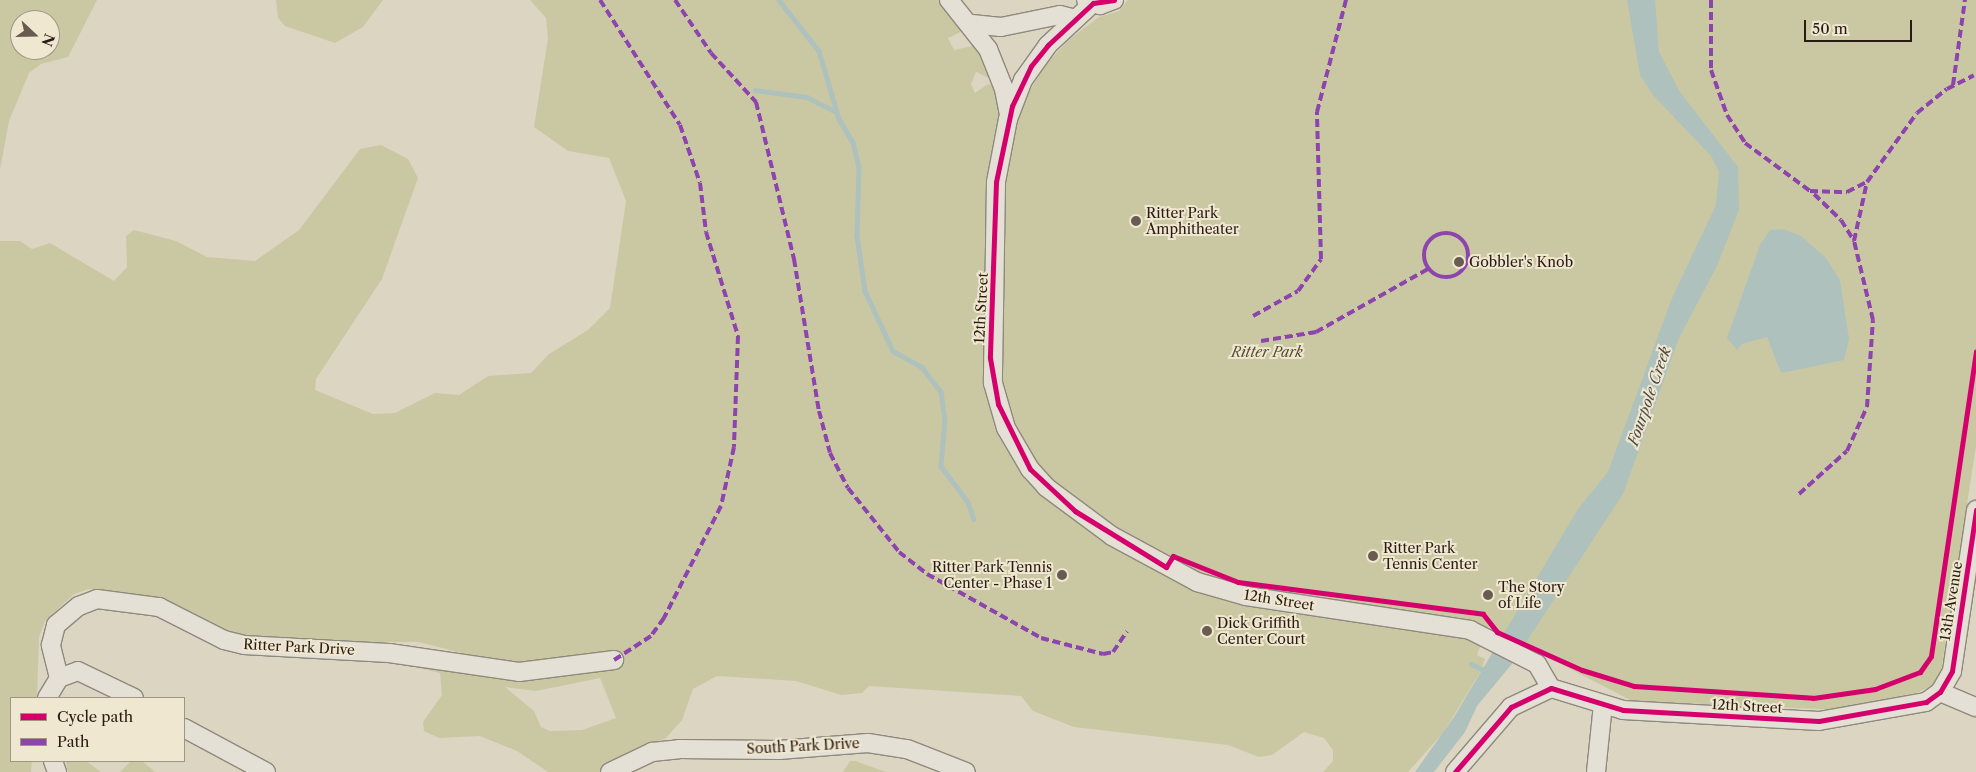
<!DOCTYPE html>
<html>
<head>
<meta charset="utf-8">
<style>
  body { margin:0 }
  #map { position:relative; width:1976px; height:772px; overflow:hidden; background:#dcd5c2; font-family:"Libre Caslon Text",serif }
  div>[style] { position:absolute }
  .green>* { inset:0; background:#cac8a3 }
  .water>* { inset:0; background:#aec1bc }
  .stream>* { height:4.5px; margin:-2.25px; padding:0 2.25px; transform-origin:2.25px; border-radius:2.25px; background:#aec1bc }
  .roads { filter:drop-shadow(1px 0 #8e897d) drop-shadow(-1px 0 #8e897d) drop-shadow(0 1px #8e897d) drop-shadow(0 -1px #8e897d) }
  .minor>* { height:18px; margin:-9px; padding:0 9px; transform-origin:9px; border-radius:9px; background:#e4e0d6 }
  .quiet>* { height:4px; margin-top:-2px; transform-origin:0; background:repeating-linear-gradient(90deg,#8e44ad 0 8px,transparent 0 12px) }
  .quiet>.ring { margin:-2px; padding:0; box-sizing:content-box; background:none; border:4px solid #8e44ad; border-radius:50% }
  .cycleway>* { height:5px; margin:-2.5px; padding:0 2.5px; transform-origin:2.5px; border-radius:2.5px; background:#d6006c }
  .dots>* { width:14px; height:14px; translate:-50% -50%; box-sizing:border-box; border:2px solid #efe7d0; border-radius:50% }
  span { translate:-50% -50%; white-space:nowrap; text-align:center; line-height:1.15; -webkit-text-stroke:4px #efe7d0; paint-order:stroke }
  .poi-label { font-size:14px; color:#2a1a12 }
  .left { translate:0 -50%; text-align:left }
  .right { translate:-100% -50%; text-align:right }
  .street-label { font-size:14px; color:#2a1a12 }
  .park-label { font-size:14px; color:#564b36; font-style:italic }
  .water-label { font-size:15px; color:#4c4944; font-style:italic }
  .legend { position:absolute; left:10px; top:697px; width:175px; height:65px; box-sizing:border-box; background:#efe7d0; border:1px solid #a09584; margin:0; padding:6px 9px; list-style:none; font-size:15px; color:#2a1a12 }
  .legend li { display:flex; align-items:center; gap:10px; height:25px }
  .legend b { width:25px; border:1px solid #a09584 }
  .north { position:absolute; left:10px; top:10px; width:50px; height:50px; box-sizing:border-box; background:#efe7d0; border:1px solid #a09584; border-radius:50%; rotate:111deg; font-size:14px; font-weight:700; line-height:20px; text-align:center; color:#2a1a12 }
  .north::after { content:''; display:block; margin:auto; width:18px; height:22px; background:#685b50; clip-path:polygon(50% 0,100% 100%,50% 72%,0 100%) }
  .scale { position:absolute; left:1804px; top:20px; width:108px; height:22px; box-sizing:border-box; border:2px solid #2a1a12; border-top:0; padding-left:6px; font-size:15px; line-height:18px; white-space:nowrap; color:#2a1a12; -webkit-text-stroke:4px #efe7d0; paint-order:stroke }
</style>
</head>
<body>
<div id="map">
  <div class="green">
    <div style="clip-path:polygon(evenodd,0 0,97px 0,68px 57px,41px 64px,29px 73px,9px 121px,0 170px,0 0,20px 20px,50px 20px,50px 50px,20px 50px,20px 20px)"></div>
    <div style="clip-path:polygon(276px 0,383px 0,363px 27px,335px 43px,285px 26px,278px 18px)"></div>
    <div style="clip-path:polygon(evenodd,530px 0,939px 0,961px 20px,963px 31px,948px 38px,954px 50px,977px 45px,991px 79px,976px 72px,971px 84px,975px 93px,988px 84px,1027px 95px,1046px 64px,1071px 38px,1099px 17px,1119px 11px,1128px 0,1976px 0,1976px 446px,1941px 672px,1934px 684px,1919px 692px,1841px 710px,1632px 701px,1488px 626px,1477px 655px,1485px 659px,1481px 671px,1443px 733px,1408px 772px,1323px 772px,1333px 761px,1333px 750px,1324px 738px,1304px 732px,1272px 755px,1259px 757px,1228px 745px,1074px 727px,1033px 711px,1021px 696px,869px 686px,862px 693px,841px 695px,796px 681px,717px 676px,693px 689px,682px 720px,666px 738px,622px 757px,601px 772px,548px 772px,517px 751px,480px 736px,439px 738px,424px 731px,423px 722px,442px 695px,440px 673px,419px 668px,420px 659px,533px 681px,600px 669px,622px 659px,617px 650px,508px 665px,419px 642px,242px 642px,162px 600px,89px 589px,74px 594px,45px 621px,39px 637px,37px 698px,11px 698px,11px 761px,32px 761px,31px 772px,0 772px,0 241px,20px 241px,32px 249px,50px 243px,114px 281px,127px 267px,126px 236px,134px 230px,176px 241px,207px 257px,255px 261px,299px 230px,360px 149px,381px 145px,408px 159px,418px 178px,382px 279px,316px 379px,315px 390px,373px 414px,395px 413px,435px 393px,459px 395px,488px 376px,531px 373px,549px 354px,588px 330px,610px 308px,626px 201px,609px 158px,568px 151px,534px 127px,548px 38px,546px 18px,530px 0,600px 678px,616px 718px,582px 730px,550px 731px,541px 727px,534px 711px,505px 687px,536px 691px,600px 678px)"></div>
    <div style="clip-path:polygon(66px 761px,86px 761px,101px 772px,68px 772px)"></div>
    <div style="clip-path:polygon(131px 761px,142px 761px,155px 772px,120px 772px)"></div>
    <div style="clip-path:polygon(850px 761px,855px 761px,886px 772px,843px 772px)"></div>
  </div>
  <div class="water">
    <div style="clip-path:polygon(1627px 0,1655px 0,1659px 52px,1680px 92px,1738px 167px,1739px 210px,1717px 266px,1679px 338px,1623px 494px,1511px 665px,1477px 706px,1465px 732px,1434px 772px,1415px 772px,1454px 717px,1578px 509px,1608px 472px,1672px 298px,1716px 205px,1719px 172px,1711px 156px,1653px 95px,1640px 75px)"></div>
    <div style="clip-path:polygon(1783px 229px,1801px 236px,1826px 258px,1840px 280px,1849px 339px,1844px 360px,1781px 373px,1767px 337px,1742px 344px,1737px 350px,1727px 338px,1760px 245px,1770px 230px)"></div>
  </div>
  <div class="stream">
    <div style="left:779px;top:0;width:65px;rotate:51.9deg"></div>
    <div style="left:819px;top:51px;width:71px;rotate:73.6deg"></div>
    <div style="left:839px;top:119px;width:27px;rotate:59deg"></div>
    <div style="left:853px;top:142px;width:26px;rotate:77deg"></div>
    <div style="left:859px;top:167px;width:69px;rotate:91.7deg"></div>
    <div style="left:857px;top:236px;width:56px;rotate:81.7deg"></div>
    <div style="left:865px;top:291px;width:66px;rotate:65deg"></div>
    <div style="left:893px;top:351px;width:33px;rotate:29deg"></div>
    <div style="left:922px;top:367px;width:31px;rotate:53deg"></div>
    <div style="left:941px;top:392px;width:27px;rotate:82deg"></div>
    <div style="left:945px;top:419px;width:47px;rotate:94.9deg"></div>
    <div style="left:941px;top:466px;width:45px;rotate:53.1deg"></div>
    <div style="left:968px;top:502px;width:18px;rotate:71deg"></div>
    <div style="left:755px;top:90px;width:52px;rotate:7.7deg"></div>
    <div style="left:807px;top:97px;width:33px;rotate:27deg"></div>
    <div style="left:1471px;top:664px;width:17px;rotate:25deg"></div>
  </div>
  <div class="roads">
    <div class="minor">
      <div style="left:949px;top:0;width:63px;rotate:51.5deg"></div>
      <div style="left:988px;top:49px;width:43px;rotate:68.2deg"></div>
      <div style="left:1004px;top:89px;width:25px;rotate:79deg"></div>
      <div style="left:1086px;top:0;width:15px;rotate:20deg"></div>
      <div style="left:1100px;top:5px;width:15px;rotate:-20deg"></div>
      <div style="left:1093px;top:3px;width:62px;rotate:137deg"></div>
      <div style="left:1048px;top:45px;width:43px;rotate:125.5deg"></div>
      <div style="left:1023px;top:80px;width:42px;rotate:111deg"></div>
      <div style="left:1008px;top:119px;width:64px;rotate:100.8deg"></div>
      <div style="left:996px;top:182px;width:201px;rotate:90.9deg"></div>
      <div style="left:993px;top:383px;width:47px;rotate:73.9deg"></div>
      <div style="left:1006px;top:428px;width:48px;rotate:59.7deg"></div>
      <div style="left:1030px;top:469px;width:24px;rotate:48deg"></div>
      <div style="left:1046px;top:487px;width:82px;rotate:36.6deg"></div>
      <div style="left:1112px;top:536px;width:97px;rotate:28.4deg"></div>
      <div style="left:1197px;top:582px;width:51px;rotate:15.9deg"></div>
      <div style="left:1246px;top:596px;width:227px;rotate:8.6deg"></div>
      <div style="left:1470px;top:630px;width:75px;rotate:26.9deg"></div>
      <div style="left:1537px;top:664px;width:28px;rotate:60deg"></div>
      <div style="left:972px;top:24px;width:29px;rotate:6deg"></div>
      <div style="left:1001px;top:27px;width:60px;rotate:-11.5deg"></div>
      <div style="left:1060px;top:15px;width:16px;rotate:14deg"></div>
      <div style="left:59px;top:678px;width:34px;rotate:-104deg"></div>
      <div style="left:51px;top:645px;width:21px;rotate:-76deg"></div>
      <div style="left:56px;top:625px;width:30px;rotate:-40deg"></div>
      <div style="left:79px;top:606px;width:19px;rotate:-21deg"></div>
      <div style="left:97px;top:599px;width:63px;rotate:7.4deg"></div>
      <div style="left:159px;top:607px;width:73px;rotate:26.9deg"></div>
      <div style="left:224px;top:640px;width:21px;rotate:14deg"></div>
      <div style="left:244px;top:645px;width:145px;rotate:3.2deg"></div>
      <div style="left:389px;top:653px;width:131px;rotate:8.3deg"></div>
      <div style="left:519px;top:672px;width:96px;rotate:-7.2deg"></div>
      <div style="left:1940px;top:692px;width:39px;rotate:23deg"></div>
      <div style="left:47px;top:698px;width:23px;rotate:-59deg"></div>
      <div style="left:59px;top:678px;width:20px;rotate:-20deg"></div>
      <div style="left:78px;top:671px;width:62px;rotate:25.7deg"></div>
      <div style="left:184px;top:728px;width:93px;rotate:28.2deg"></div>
      <div style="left:53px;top:761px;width:12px;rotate:70deg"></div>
      <div style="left:610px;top:772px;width:47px;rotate:-25.5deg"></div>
      <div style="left:652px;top:752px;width:27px;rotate:-6deg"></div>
      <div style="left:679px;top:749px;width:100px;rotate:0.6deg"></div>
      <div style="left:779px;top:750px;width:89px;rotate:-4.5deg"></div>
      <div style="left:868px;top:743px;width:39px;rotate:9deg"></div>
      <div style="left:907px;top:749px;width:63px;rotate:21.3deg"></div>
      <div style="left:1455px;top:772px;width:86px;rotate:-49.3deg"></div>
      <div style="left:1511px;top:707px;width:44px;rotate:-25.4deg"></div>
      <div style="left:1551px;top:688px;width:75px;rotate:17deg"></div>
      <div style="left:1623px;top:710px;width:196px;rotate:3.2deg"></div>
      <div style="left:1819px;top:721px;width:109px;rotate:-10.1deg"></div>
      <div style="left:1926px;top:702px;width:17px;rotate:-36deg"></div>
      <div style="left:1940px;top:692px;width:24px;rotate:-60deg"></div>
      <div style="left:1952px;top:671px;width:163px;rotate:-81.5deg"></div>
      <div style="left:1596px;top:772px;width:68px;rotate:-84.1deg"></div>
    </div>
  </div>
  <div class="quiet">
    <div style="left:600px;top:0;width:148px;rotate:57.4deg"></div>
    <div style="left:680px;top:125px;width:61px;rotate:71deg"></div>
    <div style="left:700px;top:183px;width:49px;rotate:83deg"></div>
    <div style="left:706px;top:232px;width:109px;rotate:72.9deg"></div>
    <div style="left:738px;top:336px;width:111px;rotate:92.1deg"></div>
    <div style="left:734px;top:447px;width:60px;rotate:102.4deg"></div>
    <div style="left:721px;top:506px;width:126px;rotate:117deg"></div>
    <div style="left:664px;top:618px;width:22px;rotate:126deg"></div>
    <div style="left:651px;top:636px;width:44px;rotate:147deg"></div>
    <div style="left:675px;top:0;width:64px;rotate:55.8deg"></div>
    <div style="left:711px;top:53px;width:67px;rotate:47.4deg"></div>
    <div style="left:756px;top:102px;width:162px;rotate:76.4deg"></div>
    <div style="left:794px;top:259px;width:154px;rotate:80.7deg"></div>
    <div style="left:819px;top:411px;width:43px;rotate:75.3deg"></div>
    <div style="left:830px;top:453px;width:39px;rotate:63deg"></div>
    <div style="left:848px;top:488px;width:82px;rotate:51.4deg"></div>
    <div style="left:899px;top:552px;width:36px;rotate:38deg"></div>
    <div style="left:927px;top:574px;width:131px;rotate:29.3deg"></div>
    <div style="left:1041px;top:638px;width:64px;rotate:14.5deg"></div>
    <div style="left:1103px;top:654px;width:10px;rotate:-11deg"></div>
    <div style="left:1113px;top:652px;width:25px;rotate:-56deg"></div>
    <div style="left:1711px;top:0;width:70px;rotate:90deg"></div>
    <div style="left:1711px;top:70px;width:48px;rotate:70.4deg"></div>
    <div style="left:1727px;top:115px;width:33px;rotate:57deg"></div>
    <div style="left:1745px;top:143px;width:81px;rotate:36.4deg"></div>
    <div style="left:1810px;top:191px;width:37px;rotate:2deg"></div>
    <div style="left:1847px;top:192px;width:22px;rotate:-27deg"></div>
    <div style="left:1953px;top:85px;width:86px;rotate:-82deg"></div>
    <div style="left:1814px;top:194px;width:37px;rotate:44deg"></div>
    <div style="left:1841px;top:220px;width:25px;rotate:58deg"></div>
    <div class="ring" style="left:1424px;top:233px;width:40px;height:40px"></div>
    <div style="left:1253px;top:316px;width:51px;rotate:-29.1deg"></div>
    <div style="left:1298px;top:291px;width:39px;rotate:-54deg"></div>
    <div style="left:1321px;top:259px;width:147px;rotate:-91.6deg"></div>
    <div style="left:1317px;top:112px;width:116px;rotate:-75.5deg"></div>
    <div style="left:1261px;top:341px;width:56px;rotate:-9.3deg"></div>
    <div style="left:1316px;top:332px;width:129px;rotate:-29.4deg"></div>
    <div style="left:1799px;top:494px;width:64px;rotate:-41.9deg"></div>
    <div style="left:1847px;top:451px;width:48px;rotate:-65.6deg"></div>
    <div style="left:1867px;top:407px;width:87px;rotate:-86.1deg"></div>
    <div style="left:1873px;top:320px;width:81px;rotate:-103.5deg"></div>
    <div style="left:1854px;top:241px;width:60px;rotate:-77.6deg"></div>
    <div style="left:1867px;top:182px;width:85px;rotate:-54.1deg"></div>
    <div style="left:1917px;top:113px;width:38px;rotate:-39deg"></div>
    <div style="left:1947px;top:89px;width:30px;rotate:-27deg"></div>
  </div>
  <div class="cycleway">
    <div style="left:1114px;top:0;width:21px;rotate:172deg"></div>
    <div style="left:1093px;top:3px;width:62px;rotate:137deg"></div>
    <div style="left:1048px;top:45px;width:27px;rotate:129deg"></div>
    <div style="left:1031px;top:66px;width:44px;rotate:115.4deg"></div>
    <div style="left:1012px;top:106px;width:78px;rotate:101.9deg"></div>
    <div style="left:996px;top:182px;width:176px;rotate:92deg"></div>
    <div style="left:990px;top:358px;width:47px;rotate:80.1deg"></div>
    <div style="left:998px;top:404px;width:72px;rotate:63.8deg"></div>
    <div style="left:1030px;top:469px;width:62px;rotate:43deg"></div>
    <div style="left:1075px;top:511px;width:107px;rotate:31.6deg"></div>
    <div style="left:1166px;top:567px;width:13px;rotate:-58deg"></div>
    <div style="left:1173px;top:556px;width:70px;rotate:21.8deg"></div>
    <div style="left:1238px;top:582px;width:247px;rotate:7.4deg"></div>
    <div style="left:1483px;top:614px;width:23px;rotate:52deg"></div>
    <div style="left:1497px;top:632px;width:93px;rotate:24.1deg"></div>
    <div style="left:1582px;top:670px;width:54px;rotate:17.1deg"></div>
    <div style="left:1634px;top:686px;width:179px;rotate:3.8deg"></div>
    <div style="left:1813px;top:698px;width:63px;rotate:-8.3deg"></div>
    <div style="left:1875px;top:689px;width:48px;rotate:-20.7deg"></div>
    <div style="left:1920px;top:672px;width:19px;rotate:-55deg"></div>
    <div style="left:1931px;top:656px;width:308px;rotate:-81.6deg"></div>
    <div style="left:1455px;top:772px;width:86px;rotate:-49.3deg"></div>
    <div style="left:1511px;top:707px;width:44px;rotate:-25.4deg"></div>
    <div style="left:1551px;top:688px;width:75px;rotate:17deg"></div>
    <div style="left:1623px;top:710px;width:196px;rotate:3.2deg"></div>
    <div style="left:1819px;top:721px;width:109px;rotate:-10.1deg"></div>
    <div style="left:1926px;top:702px;width:17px;rotate:-36deg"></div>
    <div style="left:1940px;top:692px;width:24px;rotate:-60deg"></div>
    <div style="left:1952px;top:671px;width:163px;rotate:-81.5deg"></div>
  </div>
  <div class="dots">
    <div style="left:1136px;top:221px;background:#685b50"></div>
    <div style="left:1459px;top:262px;background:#685b50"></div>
    <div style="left:1373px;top:556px;background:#685b50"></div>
    <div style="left:1062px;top:575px;background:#685b50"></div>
    <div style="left:1488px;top:595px;background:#685b50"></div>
    <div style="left:1207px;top:631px;background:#685b50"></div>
  </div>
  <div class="poi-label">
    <span class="left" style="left:1146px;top:221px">Ritter Park<br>Amphitheater</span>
    <span class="left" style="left:1469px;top:262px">Gobbler's Knob</span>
    <span class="left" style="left:1383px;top:556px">Ritter Park<br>Tennis Center</span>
    <span class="right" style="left:1052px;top:575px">Ritter Park Tennis<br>Center - Phase 1</span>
    <span class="left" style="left:1498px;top:595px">The Story<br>of Life</span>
    <span class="left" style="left:1217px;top:631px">Dick Griffith<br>Center Court</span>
  </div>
  <div class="street-label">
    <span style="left:981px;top:308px;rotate:-87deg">12th Street</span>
    <span style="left:1279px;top:600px;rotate:9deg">12th Street</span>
    <span style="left:1951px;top:601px;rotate:-81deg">13th Avenue</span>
    <span style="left:299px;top:647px;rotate:3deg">Ritter Park Drive</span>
    <span style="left:1747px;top:706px;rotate:3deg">12th Street</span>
    <span style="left:803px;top:746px;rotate:-3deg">South Park Drive</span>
  </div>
  <div class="park-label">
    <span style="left:1267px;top:352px">Ritter Park</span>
  </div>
  <div class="water-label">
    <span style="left:1649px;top:396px;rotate:-71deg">Fourpole Creek</span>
  </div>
  <ul class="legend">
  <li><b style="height:6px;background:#d6006c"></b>Cycle path</li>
  <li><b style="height:6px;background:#8e44ad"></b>Path</li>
  </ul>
  <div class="north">N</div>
  <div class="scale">50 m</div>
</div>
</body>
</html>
